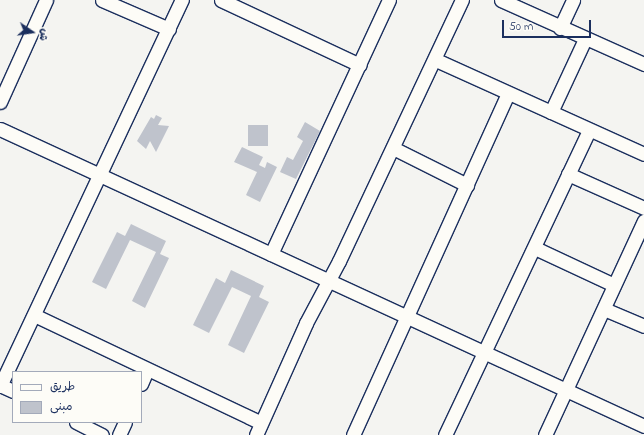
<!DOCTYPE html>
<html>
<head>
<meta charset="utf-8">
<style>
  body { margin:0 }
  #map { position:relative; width:644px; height:435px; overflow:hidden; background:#f4f4f1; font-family:"Indie Flower","Playpen Sans Arabic",sans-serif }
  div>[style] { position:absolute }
  .building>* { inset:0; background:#bfc3cc; transform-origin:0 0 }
  .roads { filter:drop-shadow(1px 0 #1b2f5e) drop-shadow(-1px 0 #1b2f5e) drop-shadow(0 1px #1b2f5e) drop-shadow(0 -1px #1b2f5e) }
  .minor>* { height:13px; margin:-6.5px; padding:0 6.5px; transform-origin:6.5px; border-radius:6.5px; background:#fdfcf7 }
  span { translate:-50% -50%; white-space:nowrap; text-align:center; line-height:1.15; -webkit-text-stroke:3px #fdfcf7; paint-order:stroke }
  .legend { position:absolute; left:12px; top:371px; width:130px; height:52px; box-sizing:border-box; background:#fdfcf7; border:1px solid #a3aaba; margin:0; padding:5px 7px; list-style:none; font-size:12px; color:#1b2f5e }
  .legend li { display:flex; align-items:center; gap:8px; height:20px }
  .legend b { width:20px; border:1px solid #a3aaba }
  .north { position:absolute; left:12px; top:12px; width:40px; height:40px; -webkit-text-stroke:3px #fdfcf7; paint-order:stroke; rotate:103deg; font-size:11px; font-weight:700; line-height:16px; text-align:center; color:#1b2f5e }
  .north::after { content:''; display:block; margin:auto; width:14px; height:18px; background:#1b2f5e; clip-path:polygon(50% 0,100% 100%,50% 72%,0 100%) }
  .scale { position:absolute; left:502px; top:20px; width:89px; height:18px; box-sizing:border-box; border:2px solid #1b2f5e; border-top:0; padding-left:5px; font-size:12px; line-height:14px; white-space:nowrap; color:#1b2f5e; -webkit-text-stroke:3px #fdfcf7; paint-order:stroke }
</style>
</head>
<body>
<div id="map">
  <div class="building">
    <div style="clip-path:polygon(156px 115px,162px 118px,158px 125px,169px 126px,156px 152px,150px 141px,146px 149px,137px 141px,151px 117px,154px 119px)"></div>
    <div style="clip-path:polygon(305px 122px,320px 131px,296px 179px,280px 172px,287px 157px,293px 160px,303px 141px,297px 137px)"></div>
    <div style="left:248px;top:125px;width:20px;height:21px"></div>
    <div style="clip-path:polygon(242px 147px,263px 157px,259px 165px,265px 168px,267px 162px,277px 167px,260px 202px,246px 195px,257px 172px,234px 162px)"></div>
    <div style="clip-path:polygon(131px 224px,166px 241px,160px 254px,169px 258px,145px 308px,132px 301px,156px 252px,130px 240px,106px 289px,92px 282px,117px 232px,125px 236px)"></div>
    <div style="clip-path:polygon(231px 270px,264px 286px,259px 297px,269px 302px,244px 353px,228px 345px,251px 296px,232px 287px,209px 333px,193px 325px,216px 278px,225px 283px)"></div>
  </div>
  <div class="roads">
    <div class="minor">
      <div style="left:102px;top:0;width:73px;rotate:23.4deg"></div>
      <div style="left:221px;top:0;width:153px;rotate:25.1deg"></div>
      <div style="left:501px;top:0;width:157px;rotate:24.1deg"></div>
      <div style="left:560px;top:28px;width:31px;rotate:-65deg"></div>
      <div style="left:436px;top:60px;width:228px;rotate:24.3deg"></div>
      <div style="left:0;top:102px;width:112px;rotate:-65.7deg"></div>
      <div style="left:551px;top:112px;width:81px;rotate:-65deg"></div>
      <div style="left:0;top:129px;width:709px;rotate:24.76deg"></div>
      <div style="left:393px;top:148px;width:83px;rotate:26.6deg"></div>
      <div style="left:568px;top:174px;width:83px;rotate:24.1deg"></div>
      <div style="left:535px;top:248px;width:87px;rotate:25.1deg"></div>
      <div style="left:271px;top:254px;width:280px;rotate:-65.1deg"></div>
      <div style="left:604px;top:309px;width:43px;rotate:23deg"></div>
      <div style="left:34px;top:315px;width:251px;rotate:25.4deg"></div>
      <div style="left:141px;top:384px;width:15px;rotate:-67deg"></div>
      <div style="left:0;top:385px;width:14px;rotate:25deg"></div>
      <div style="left:0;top:386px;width:427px;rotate:-64.8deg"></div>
      <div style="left:76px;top:422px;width:29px;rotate:27deg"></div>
      <div style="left:119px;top:435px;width:14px;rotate:-65deg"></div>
      <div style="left:256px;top:435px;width:123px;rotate:-65.9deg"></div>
      <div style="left:306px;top:323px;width:70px;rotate:-62deg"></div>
      <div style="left:339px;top:261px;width:289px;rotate:-64.8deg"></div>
      <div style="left:353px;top:435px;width:375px;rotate:-65.6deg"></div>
      <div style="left:445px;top:435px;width:337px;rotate:-64.7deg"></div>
      <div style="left:545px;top:435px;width:236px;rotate:-65.2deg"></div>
    </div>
  </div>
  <ul class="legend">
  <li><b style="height:5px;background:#fdfcf7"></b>طريق</li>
  <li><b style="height:11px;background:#bfc3cc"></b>مبنى</li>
  </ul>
  <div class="north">ش</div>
  <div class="scale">50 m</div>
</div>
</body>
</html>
